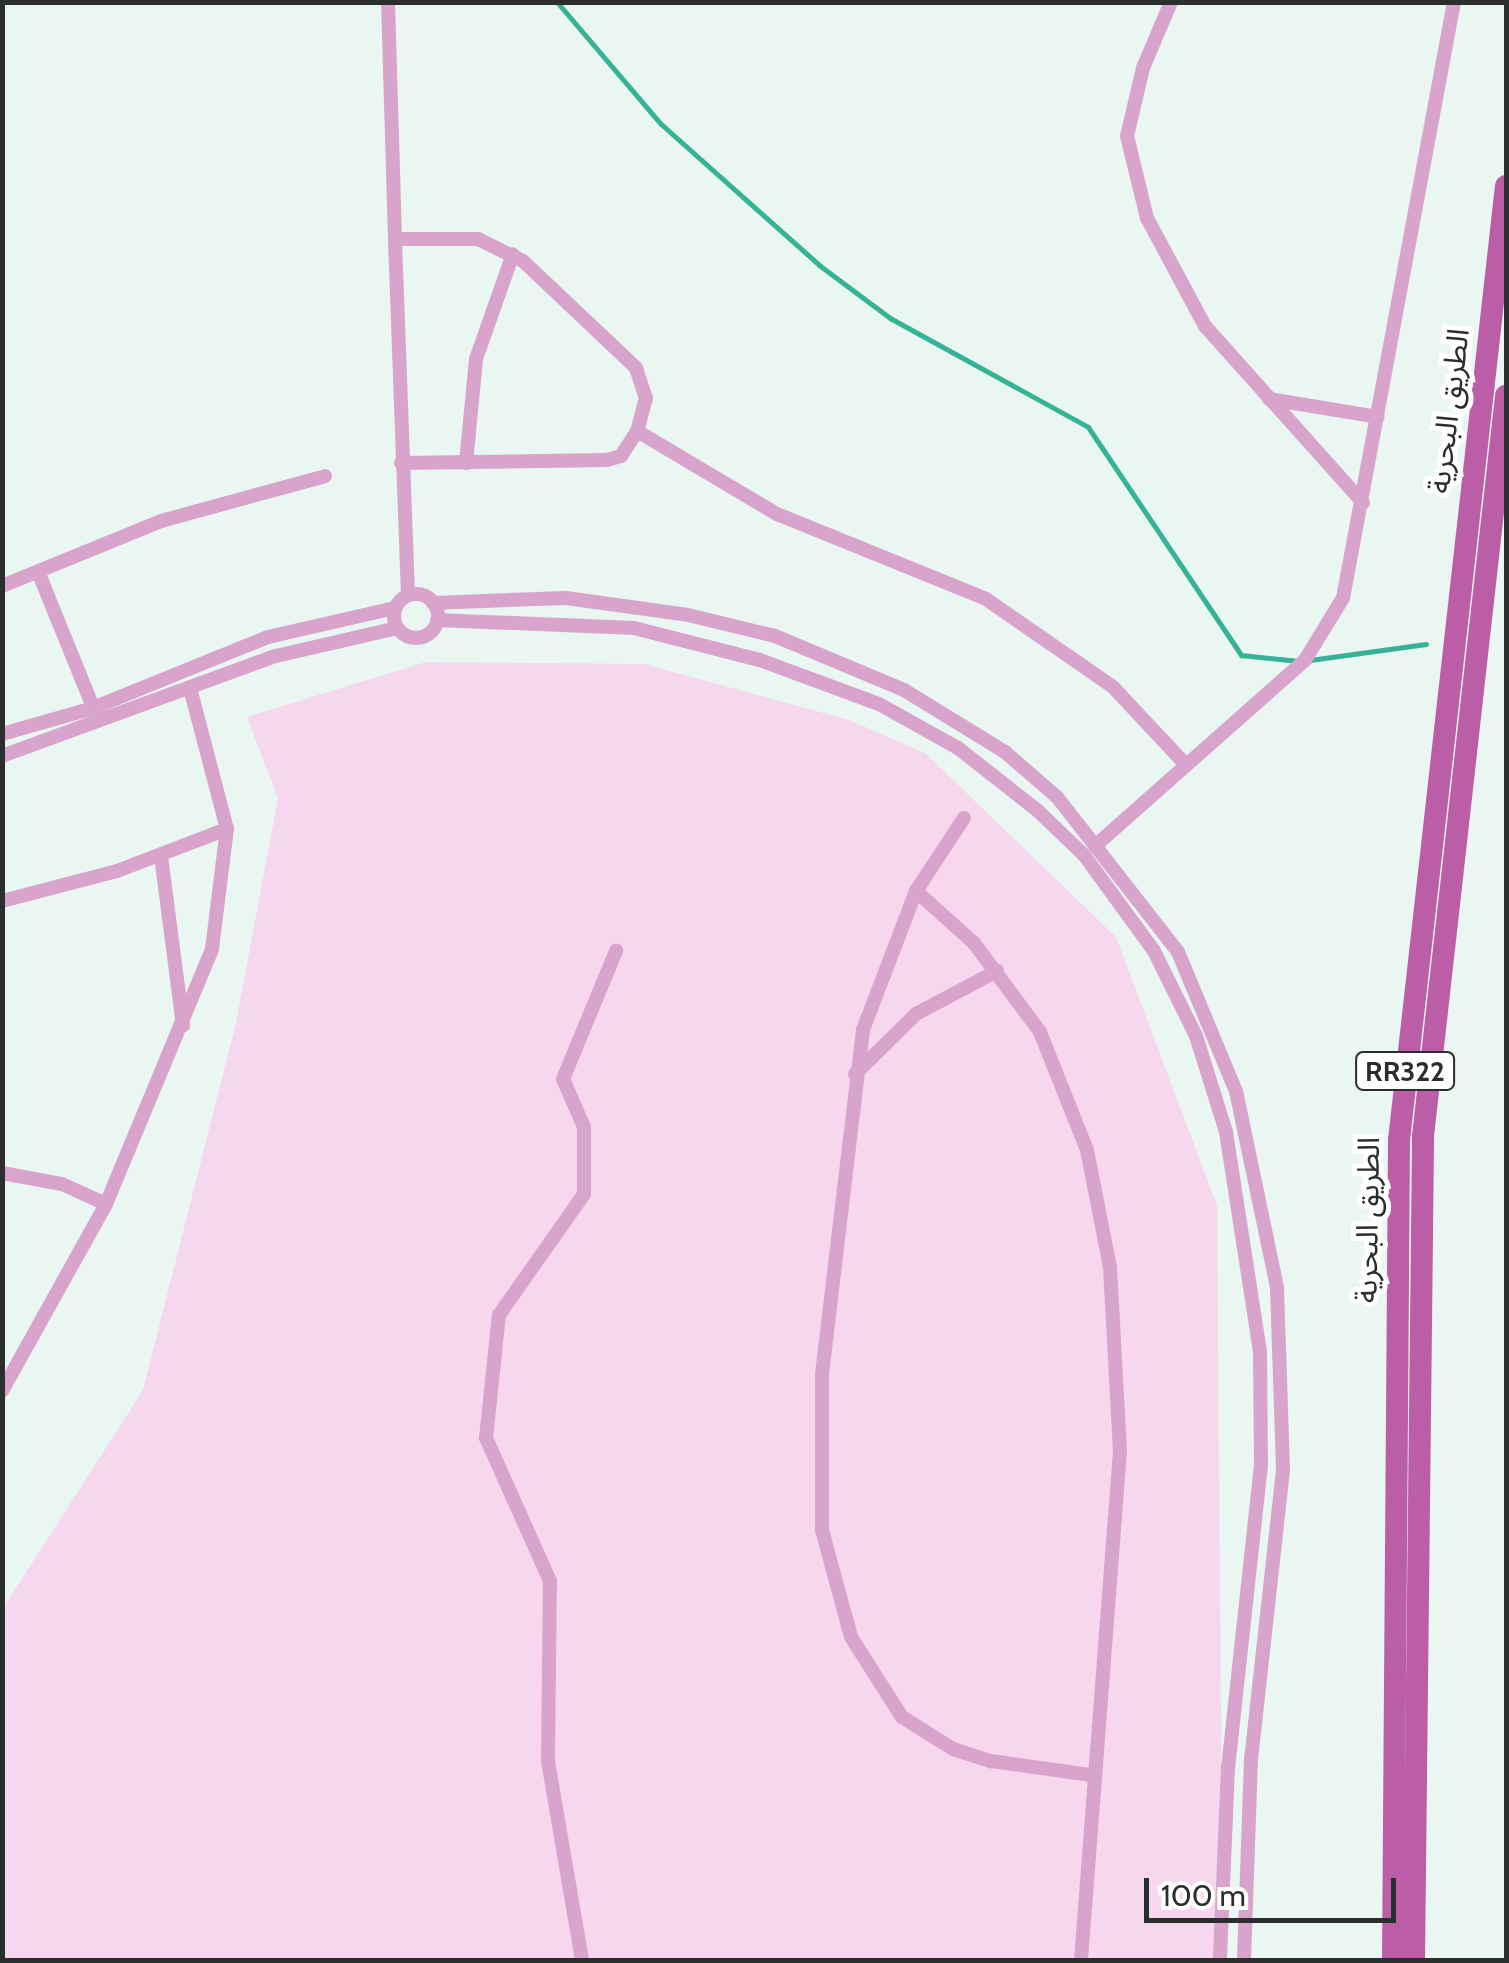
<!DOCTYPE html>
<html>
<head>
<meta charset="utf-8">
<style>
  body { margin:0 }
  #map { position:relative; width:1509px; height:1963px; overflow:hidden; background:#eaf6f2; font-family:Cabin,"Noto Sans Arabic",sans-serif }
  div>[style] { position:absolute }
  .green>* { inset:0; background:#f6d7ed }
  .stream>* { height:5px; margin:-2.5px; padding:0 2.5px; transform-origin:2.5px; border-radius:2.5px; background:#36b297 }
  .street>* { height:14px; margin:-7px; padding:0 7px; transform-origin:7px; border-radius:7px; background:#d8a4cb }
  .street>.ring { margin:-7px; padding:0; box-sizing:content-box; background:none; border:14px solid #d8a4cb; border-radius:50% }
  .primary>* { height:22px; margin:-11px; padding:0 11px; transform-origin:11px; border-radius:11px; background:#bb5ea7 }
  span { translate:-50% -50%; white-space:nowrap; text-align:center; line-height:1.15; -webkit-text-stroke:10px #fff; paint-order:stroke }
  .shield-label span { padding:2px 8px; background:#fff; border:2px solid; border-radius:8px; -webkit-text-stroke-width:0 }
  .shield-label { font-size:28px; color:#2a2e2d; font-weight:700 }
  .street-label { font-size:30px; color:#2a2e2d }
  .frame { position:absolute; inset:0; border:5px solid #2a2e2d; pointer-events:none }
  .scale { position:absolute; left:1144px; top:1878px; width:252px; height:45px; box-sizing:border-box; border:5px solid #2a2e2d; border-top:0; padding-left:12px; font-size:30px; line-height:35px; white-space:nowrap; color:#2a2e2d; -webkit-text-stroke:8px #fff; paint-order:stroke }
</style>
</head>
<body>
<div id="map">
  <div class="green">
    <div style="clip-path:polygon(426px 662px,644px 664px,849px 720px,925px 753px,1116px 937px,1217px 1206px,1223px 1960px,3px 1960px,2px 1610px,143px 1390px,236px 1023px,278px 798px,247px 717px)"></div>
  </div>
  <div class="stream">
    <div style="left:557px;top:2px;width:160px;rotate:49.6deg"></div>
    <div style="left:661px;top:124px;width:212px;rotate:41.7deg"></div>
    <div style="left:819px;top:265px;width:89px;rotate:36.7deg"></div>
    <div style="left:890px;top:318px;width:226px;rotate:28.8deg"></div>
    <div style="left:1088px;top:427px;width:275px;rotate:56.1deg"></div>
    <div style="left:1241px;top:655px;width:58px;rotate:5.9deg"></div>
    <div style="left:1310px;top:660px;width:117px;rotate:-7.9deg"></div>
  </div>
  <div class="street">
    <div style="left:388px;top:2px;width:237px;rotate:88.3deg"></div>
    <div style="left:1171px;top:2px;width:72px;rotate:113deg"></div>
    <div style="left:1143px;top:68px;width:70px;rotate:103.2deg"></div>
    <div style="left:1127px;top:136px;width:84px;rotate:76.3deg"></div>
    <div style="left:1147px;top:218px;width:123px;rotate:61.8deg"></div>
    <div style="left:1205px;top:326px;width:237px;rotate:48.2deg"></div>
    <div style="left:1269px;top:399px;width:110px;rotate:9.4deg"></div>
    <div style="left:401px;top:463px;width:206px;rotate:-0.8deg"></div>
    <div style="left:607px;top:460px;width:15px;rotate:-16deg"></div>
    <div style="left:621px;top:456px;width:30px;rotate:-57deg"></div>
    <div style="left:466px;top:463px;width:104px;rotate:-84.5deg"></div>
    <div style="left:476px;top:359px;width:111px;rotate:-70.6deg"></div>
    <div style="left:39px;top:574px;width:149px;rotate:67.9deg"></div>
    <div style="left:2px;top:586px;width:172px;rotate:-22.2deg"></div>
    <div style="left:161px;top:521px;width:170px;rotate:-15.3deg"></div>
    <div class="ring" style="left:394px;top:594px;width:30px;height:30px"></div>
    <div style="left:408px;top:595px;width:356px;rotate:-92.1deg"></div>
    <div style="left:395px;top:239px;width:83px"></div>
    <div style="left:478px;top:239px;width:50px;rotate:26.1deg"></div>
    <div style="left:523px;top:261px;width:156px;rotate:43.4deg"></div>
    <div style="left:636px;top:368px;width:32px;rotate:72deg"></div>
    <div style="left:646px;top:398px;width:34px;rotate:105deg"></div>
    <div style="left:637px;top:431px;width:163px;rotate:30.7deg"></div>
    <div style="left:777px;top:514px;width:226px;rotate:22.1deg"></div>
    <div style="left:986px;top:599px;width:155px;rotate:34.7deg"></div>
    <div style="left:1113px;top:687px;width:107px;rotate:46.9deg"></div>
    <div style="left:433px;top:603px;width:133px;rotate:-2.2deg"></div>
    <div style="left:566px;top:598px;width:123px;rotate:7.9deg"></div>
    <div style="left:688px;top:615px;width:89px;rotate:13.6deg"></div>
    <div style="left:775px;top:636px;width:140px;rotate:22.7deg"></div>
    <div style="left:904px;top:690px;width:119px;rotate:31.5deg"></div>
    <div style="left:1005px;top:752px;width:69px;rotate:40.9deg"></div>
    <div style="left:1057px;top:797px;width:197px;rotate:52deg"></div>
    <div style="left:1178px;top:952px;width:151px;rotate:67.4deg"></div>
    <div style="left:1236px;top:1091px;width:201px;rotate:78.2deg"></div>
    <div style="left:1277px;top:1288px;width:182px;rotate:88.1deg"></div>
    <div style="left:1283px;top:1470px;width:291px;rotate:96.3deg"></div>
    <div style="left:1251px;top:1759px;width:201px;rotate:92deg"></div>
    <div style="left:437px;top:620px;width:197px;rotate:2.3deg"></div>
    <div style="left:634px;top:628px;width:130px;rotate:14.3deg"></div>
    <div style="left:760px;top:660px;width:127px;rotate:20.3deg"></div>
    <div style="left:879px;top:704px;width:90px;rotate:29.1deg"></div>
    <div style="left:958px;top:748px;width:102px;rotate:38.2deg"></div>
    <div style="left:1038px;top:811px;width:64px;rotate:43.7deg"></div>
    <div style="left:1084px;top:855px;width:119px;rotate:53.9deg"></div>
    <div style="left:1154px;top:951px;width:95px;rotate:63.7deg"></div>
    <div style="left:1196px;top:1036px;width:101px;rotate:72.6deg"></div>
    <div style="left:1226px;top:1132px;width:222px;rotate:81.2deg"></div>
    <div style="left:1260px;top:1351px;width:114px;rotate:89.5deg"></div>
    <div style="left:1261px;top:1465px;width:304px;rotate:96.2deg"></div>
    <div style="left:1228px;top:1767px;width:193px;rotate:92.4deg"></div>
    <div style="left:2px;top:734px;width:95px;rotate:-15.9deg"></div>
    <div style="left:93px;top:708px;width:189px;rotate:-22.1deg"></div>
    <div style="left:268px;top:637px;width:130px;rotate:-12.9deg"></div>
    <div style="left:2px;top:756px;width:292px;rotate:-20.1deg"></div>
    <div style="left:276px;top:656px;width:124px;rotate:-13deg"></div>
    <div style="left:964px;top:818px;width:87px;rotate:123.3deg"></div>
    <div style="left:916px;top:891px;width:149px;rotate:110.9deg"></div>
    <div style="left:863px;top:1030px;width:347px;rotate:96.8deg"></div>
    <div style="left:822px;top:1375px;width:155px;rotate:90deg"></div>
    <div style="left:822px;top:1530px;width:111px;rotate:74.8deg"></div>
    <div style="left:851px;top:1637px;width:95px;rotate:57.5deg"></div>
    <div style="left:902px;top:1717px;width:60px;rotate:32.1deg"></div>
    <div style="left:953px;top:1749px;width:40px;rotate:18deg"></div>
    <div style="left:991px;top:1761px;width:100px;rotate:8deg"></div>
    <div style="left:1095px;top:846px;width:281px;rotate:-41.5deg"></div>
    <div style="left:1305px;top:660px;width:73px;rotate:-58.5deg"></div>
    <div style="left:1343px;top:598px;width:606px;rotate:-79.45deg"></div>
    <div style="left:161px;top:856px;width:171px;rotate:82.6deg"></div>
    <div style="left:916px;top:891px;width:78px;rotate:41.9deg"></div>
    <div style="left:974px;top:943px;width:111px;rotate:53.4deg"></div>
    <div style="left:1040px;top:1032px;width:127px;rotate:68.3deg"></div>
    <div style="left:1087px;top:1150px;width:119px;rotate:78.9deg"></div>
    <div style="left:1110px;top:1267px;width:184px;rotate:86.9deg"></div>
    <div style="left:1120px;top:1451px;width:510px;rotate:94.38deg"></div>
    <div style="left:2px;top:901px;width:119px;rotate:-14.6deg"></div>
    <div style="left:117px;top:871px;width:118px;rotate:-20.9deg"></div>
    <div style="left:855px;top:1074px;width:86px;rotate:-44.5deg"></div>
    <div style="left:916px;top:1014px;width:92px;rotate:-28deg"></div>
    <div style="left:2px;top:1173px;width:61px;rotate:10.4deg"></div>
    <div style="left:62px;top:1184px;width:48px;rotate:24.4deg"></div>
    <div style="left:2px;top:1391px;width:214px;rotate:-60.9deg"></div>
    <div style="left:106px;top:1204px;width:276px;rotate:-67.4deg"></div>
    <div style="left:212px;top:949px;width:121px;rotate:-82.9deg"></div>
    <div style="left:227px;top:829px;width:146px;rotate:-104.7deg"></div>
    <div style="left:582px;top:1960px;width:202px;rotate:-99.7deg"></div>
    <div style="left:548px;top:1761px;width:180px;rotate:-89.4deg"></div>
    <div style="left:550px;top:1581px;width:157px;rotate:-114.1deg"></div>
    <div style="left:486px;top:1438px;width:124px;rotate:-84deg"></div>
    <div style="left:499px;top:1315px;width:148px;rotate:-54.9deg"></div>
    <div style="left:584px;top:1194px;width:67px;rotate:-90deg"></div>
    <div style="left:584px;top:1127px;width:52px;rotate:-113.6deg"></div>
    <div style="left:563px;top:1079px;width:139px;rotate:-67.5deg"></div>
  </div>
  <div class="primary">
    <div style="left:1393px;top:1960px;width:820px;rotate:-89.58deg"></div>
    <div style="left:1399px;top:1140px;width:960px;rotate:-83.6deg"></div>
    <div style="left:1414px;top:1960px;width:824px;rotate:-89.37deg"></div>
    <div style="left:1423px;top:1136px;width:745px;rotate:-83.6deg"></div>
  </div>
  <div class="shield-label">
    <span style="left:1405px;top:1071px">RR322</span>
  </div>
  <div class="street-label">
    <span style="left:1449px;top:411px;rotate:-83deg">الطريق البحرية</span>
    <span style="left:1368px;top:1220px;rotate:-89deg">الطريق البحرية</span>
  </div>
  <div class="frame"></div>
  <div class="scale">100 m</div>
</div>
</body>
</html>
